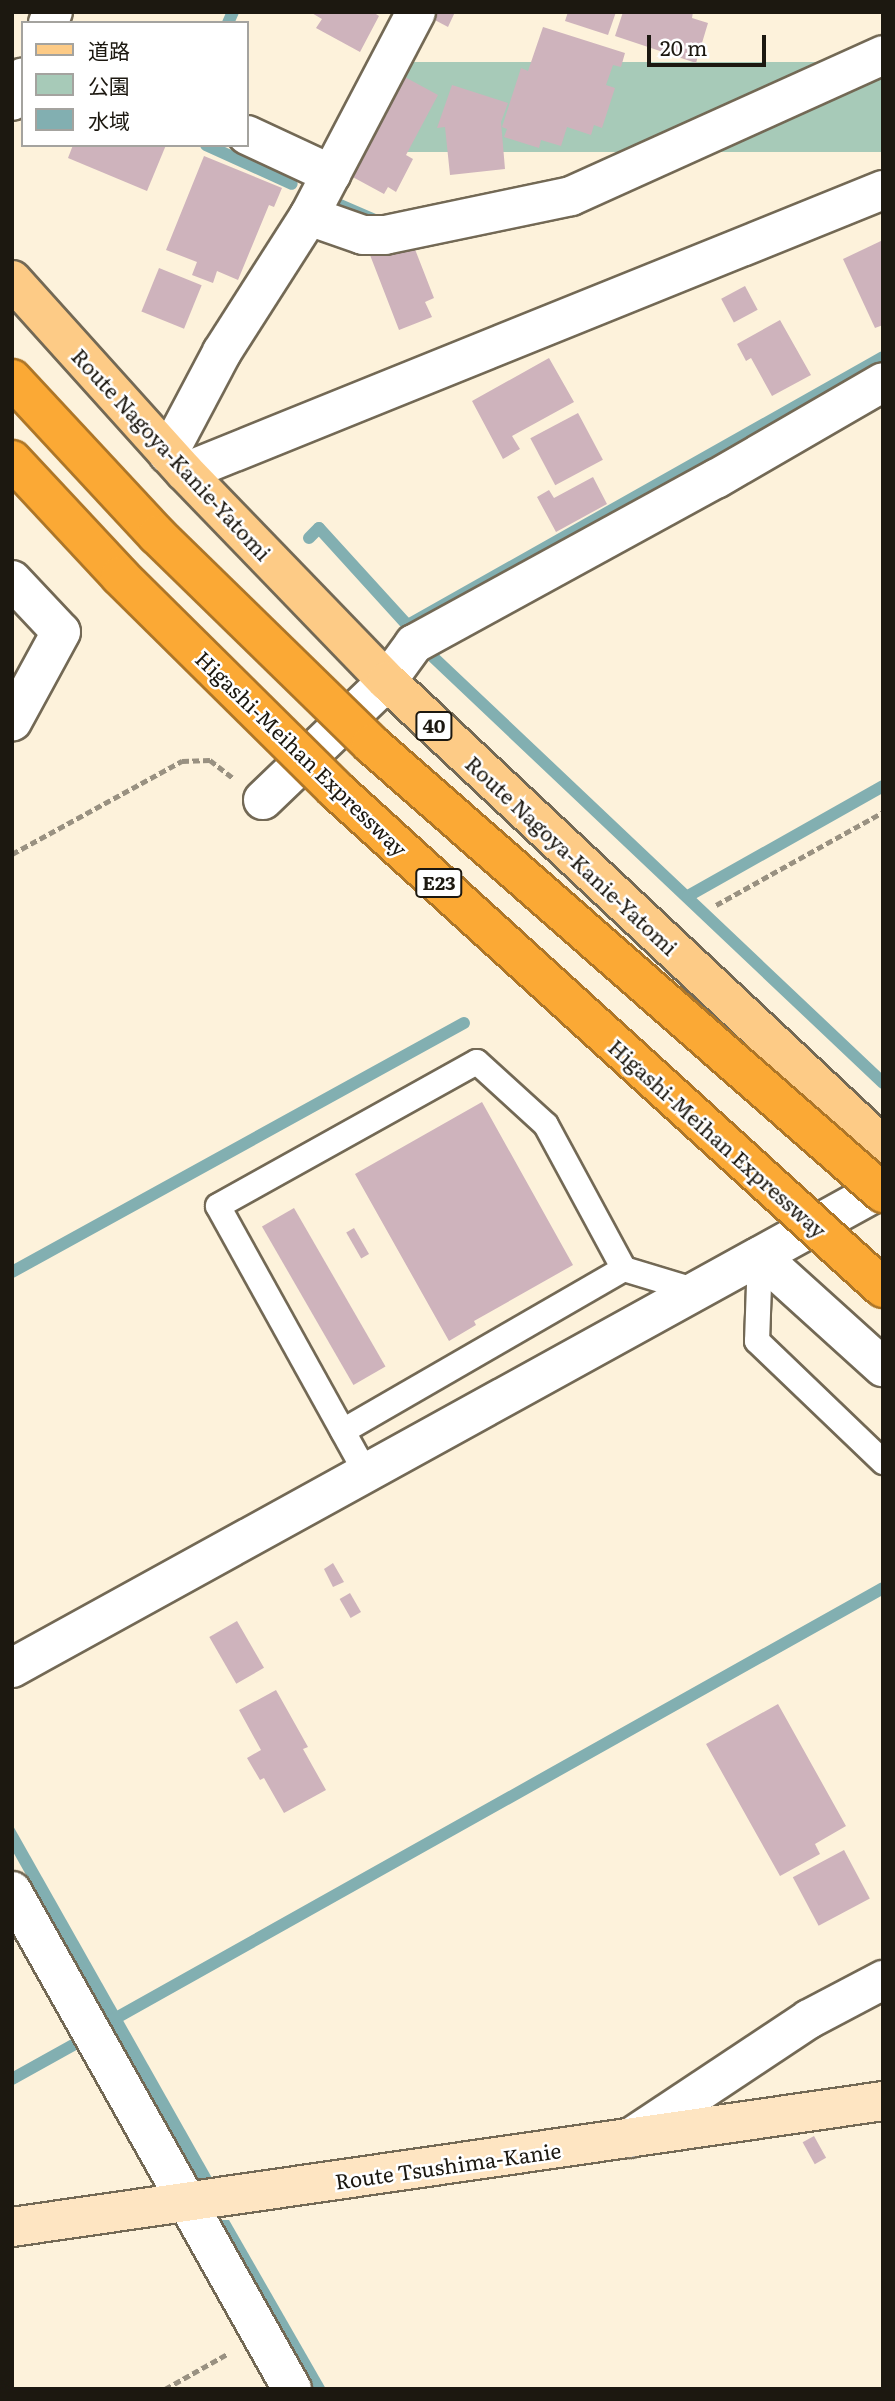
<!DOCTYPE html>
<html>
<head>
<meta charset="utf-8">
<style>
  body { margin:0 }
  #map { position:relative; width:895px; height:2401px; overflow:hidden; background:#fdf2db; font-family:Literata,"Noto Sans JP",serif }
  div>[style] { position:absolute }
  .green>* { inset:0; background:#a7cab8; transform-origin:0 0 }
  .water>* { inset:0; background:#82afb1 }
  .stream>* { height:12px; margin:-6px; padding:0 6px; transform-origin:6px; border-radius:6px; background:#82afb1 }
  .building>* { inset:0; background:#ceb3bc; transform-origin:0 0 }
  .path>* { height:4.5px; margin-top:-2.25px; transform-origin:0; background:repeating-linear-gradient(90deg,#999181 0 7px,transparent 0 10.5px) }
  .roads { filter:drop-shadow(2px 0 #736955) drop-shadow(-2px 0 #736955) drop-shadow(0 2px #736955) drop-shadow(0 -2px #736955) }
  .service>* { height:24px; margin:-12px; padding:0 12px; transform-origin:12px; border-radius:12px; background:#fff }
  .minor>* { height:38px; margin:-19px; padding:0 19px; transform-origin:19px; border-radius:19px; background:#fff }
  .tertiary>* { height:38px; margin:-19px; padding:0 19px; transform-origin:19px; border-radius:19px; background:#fff }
  .secondary>* { height:38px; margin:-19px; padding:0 19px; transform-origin:19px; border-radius:19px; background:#fee5c2 }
  .primary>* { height:38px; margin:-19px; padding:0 19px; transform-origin:19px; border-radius:19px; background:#fdcb86 }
  .bridges { filter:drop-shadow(2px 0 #ad7628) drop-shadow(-2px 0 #ad7628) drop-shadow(0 2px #ad7628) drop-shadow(0 -2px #ad7628) }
  .motorway-bridge>* { height:38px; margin:-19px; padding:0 19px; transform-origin:19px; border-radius:19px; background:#fba935 }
  span { translate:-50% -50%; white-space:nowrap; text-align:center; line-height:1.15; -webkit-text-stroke:5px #fff; paint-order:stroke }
  .shield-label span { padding:2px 5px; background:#fff; border:2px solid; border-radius:5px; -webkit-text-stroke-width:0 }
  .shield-label { font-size:19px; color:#1c1810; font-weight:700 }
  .street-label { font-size:21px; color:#1c1810 }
  .frame { position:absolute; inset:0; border:14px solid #1c1810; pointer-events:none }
  .legend { position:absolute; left:21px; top:21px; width:228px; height:126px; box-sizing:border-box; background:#fff; border:2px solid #a4a39f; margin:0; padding:9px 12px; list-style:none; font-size:21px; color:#1c1810 }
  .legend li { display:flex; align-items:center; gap:14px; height:35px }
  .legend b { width:35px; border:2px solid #a4a39f }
  .scale { position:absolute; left:647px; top:35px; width:119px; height:32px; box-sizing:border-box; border:4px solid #1c1810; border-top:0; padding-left:9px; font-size:21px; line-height:24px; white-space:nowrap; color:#1c1810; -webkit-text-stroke:5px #fff; paint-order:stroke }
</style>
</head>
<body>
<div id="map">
  <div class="green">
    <div style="left:883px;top:62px;width:90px;height:497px;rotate:90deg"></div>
  </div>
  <div class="water">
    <div style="clip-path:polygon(12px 1824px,120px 2015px,212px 2178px,197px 2178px,12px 1850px)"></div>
    <div style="clip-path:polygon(218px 2220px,229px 2220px,326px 2389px,313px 2389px)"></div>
  </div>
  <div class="stream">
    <div style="left:228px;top:23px;width:12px;rotate:-66deg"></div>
    <div style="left:206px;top:145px;width:94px;rotate:24.4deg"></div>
    <div style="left:333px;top:202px;width:48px;rotate:23.4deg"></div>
    <div style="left:309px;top:538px;width:14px;rotate:-45deg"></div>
    <div style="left:319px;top:528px;width:135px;rotate:47.7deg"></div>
    <div style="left:408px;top:625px;width:545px;rotate:-29.43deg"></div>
    <div style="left:432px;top:656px;width:621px;rotate:43.43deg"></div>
    <div style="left:688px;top:896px;width:224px;rotate:-29.4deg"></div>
    <div style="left:12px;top:1272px;width:516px;rotate:-28.85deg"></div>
    <div style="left:109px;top:2022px;width:887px;rotate:-29.28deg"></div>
    <div style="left:12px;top:2079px;width:70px;rotate:-29.1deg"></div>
  </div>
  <div class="building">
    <div style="clip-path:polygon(310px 12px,373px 12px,379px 16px,360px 52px,316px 28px,322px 19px)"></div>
    <div style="clip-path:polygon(434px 12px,455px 12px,448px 27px,431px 18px)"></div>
    <div style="clip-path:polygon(568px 12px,616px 12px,608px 35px,565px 21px)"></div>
    <div style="clip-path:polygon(623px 12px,693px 12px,692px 18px,708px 23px,696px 63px,615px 36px)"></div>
    <div style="clip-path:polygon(543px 27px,625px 53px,621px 67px,613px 65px,606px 85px,615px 88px,602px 128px,594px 125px,591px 135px,567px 127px,561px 146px,541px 140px,539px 148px,504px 137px,507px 129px,502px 127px,521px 68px,528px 71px)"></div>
    <div style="clip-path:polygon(403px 76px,438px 95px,406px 155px,413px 159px,396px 192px,388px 187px,384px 194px,349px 175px)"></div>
    <div style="clip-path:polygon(452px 85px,508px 103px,501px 122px,505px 169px,450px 175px,445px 127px,437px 128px)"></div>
    <div style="clip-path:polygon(73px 145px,166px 145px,147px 191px,68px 158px)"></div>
    <div style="clip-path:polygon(204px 156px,282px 188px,274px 207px,269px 205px,238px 280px,217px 271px,213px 283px,192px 275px,197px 262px,166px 250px)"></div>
    <div style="clip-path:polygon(411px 239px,434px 298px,425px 302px,432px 317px,399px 330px,370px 255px)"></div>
    <div style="clip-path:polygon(883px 240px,883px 325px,875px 328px,843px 259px)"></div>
    <div style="left:159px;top:268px;width:46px;height:47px;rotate:22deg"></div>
    <div style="left:745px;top:286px;width:27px;height:27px;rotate:62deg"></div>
    <div style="clip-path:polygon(780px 320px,811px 375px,772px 396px,751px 358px,746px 361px,737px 344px)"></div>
    <div style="clip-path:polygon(549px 358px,574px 402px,512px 436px,520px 449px,503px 459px,472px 401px)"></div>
    <div style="left:578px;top:413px;width:53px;height:54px;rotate:62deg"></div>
    <div style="clip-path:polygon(593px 477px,607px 504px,556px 532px,537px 497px,549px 490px,554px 498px)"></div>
    <div style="clip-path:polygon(482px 1102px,573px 1265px,474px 1321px,476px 1325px,449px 1341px,355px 1174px)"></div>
    <div style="left:294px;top:1208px;width:183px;height:37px;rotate:60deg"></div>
    <div style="left:354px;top:1228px;width:30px;height:9px;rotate:60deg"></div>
    <div style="clip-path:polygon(333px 1563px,344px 1582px,333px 1587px,324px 1569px)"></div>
    <div style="left:350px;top:1593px;width:22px;height:12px;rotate:60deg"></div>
    <div style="left:237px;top:1621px;width:54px;height:32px;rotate:60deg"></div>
    <div style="clip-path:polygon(276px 1690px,308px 1747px,303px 1749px,326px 1790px,284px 1813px,264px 1778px,260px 1780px,247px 1758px,261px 1750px,239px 1710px)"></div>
    <div style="clip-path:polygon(778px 1704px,846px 1826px,815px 1844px,820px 1854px,780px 1876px,706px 1744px)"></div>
    <div style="left:844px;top:1850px;width:55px;height:58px;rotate:62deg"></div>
    <div style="left:814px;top:2136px;width:25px;height:13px;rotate:61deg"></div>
  </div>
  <div class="path">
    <div style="left:12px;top:854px;width:194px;rotate:-28.7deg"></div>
    <div style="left:182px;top:761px;width:28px;rotate:-2deg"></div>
    <div style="left:210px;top:760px;width:29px;rotate:38deg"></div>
    <div style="left:716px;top:905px;width:191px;rotate:-29.1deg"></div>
    <div style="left:165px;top:2389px;width:71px;rotate:-29.4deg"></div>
  </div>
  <div class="roads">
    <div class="service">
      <div style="left:760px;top:1256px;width:85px;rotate:92deg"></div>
      <div style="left:757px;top:1341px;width:175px;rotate:43.8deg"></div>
      <div style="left:343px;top:1431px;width:324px;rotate:-30deg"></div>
      <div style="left:366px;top:1473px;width:305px;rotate:-119deg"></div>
      <div style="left:218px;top:1206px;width:296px;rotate:-29.1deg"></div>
      <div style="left:477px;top:1062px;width:93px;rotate:42.4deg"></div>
      <div style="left:546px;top:1125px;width:164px;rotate:61.6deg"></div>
      <div style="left:624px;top:1269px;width:76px;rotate:16.8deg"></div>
    </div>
    <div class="minor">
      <div style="left:247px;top:135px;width:93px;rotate:24.9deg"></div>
      <div style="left:309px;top:216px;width:57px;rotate:19.4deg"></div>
      <div style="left:363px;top:235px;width:22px"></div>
      <div style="left:385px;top:235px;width:190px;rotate:-11.8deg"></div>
      <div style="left:571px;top:196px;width:342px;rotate:-24.3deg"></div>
      <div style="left:168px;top:454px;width:115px;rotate:-62.1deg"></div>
      <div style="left:222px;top:352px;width:161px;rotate:-57.4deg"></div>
      <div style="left:309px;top:216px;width:230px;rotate:-62.3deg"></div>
      <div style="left:12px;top:580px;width:71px;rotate:46.7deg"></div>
      <div style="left:61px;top:632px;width:102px;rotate:118.6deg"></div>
      <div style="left:263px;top:800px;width:172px;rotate:-43.8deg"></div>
      <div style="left:387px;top:681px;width:46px;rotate:-53.9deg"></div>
      <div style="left:414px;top:644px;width:344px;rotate:-28.7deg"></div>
      <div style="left:716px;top:479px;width:193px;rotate:-30.1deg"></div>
      <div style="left:760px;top:1256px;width:166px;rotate:42.1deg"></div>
      <div style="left:12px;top:1668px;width:995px;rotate:-28.86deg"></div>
      <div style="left:12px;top:1891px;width:571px;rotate:60.65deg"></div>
      <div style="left:630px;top:2138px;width:215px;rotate:-33.6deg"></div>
      <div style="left:809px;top:2019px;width:84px;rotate:-27.8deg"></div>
    </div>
    <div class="tertiary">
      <div style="left:48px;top:23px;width:12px;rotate:-66deg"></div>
      <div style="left:12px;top:101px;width:26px;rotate:-65deg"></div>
      <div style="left:185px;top:472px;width:753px;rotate:-22deg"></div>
    </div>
    <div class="secondary">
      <div style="left:12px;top:2227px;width:880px;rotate:-8.23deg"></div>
    </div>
    <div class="primary">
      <div style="left:12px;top:280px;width:258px;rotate:48deg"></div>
      <div style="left:185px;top:472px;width:291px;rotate:46deg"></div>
      <div style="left:387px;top:681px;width:680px;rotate:43.15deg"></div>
    </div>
  </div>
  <div class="bridges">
    <div class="motorway-bridge">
      <div style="left:12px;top:379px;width:213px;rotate:47.1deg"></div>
      <div style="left:157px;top:535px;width:299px;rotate:44.3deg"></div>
      <div style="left:371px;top:744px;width:681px;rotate:41.25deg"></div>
      <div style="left:12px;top:460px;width:158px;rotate:47deg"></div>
      <div style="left:120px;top:576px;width:303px;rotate:44.7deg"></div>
      <div style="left:335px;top:789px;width:741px;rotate:42.32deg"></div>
    </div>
  </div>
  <div class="shield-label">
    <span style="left:434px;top:726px">40</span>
    <span style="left:439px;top:883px">E23</span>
  </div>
  <div class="street-label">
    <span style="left:172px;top:454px;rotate:47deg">Route Nagoya-Kanie-Yatomi</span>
    <span style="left:302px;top:753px;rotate:44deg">Higashi-Meihan Expressway</span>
    <span style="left:572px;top:855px;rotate:43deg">Route Nagoya-Kanie-Yatomi</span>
    <span style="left:718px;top:1138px;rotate:42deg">Higashi-Meihan Expressway</span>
    <span style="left:448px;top:2165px;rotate:-8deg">Route Tsushima-Kanie</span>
  </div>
  <div class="frame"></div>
  <ul class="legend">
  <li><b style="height:9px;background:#fdcb86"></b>道路</li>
  <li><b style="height:19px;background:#a7cab8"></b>公園</li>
  <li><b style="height:19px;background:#82afb1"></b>水域</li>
  </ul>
  <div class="scale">20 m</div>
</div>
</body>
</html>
